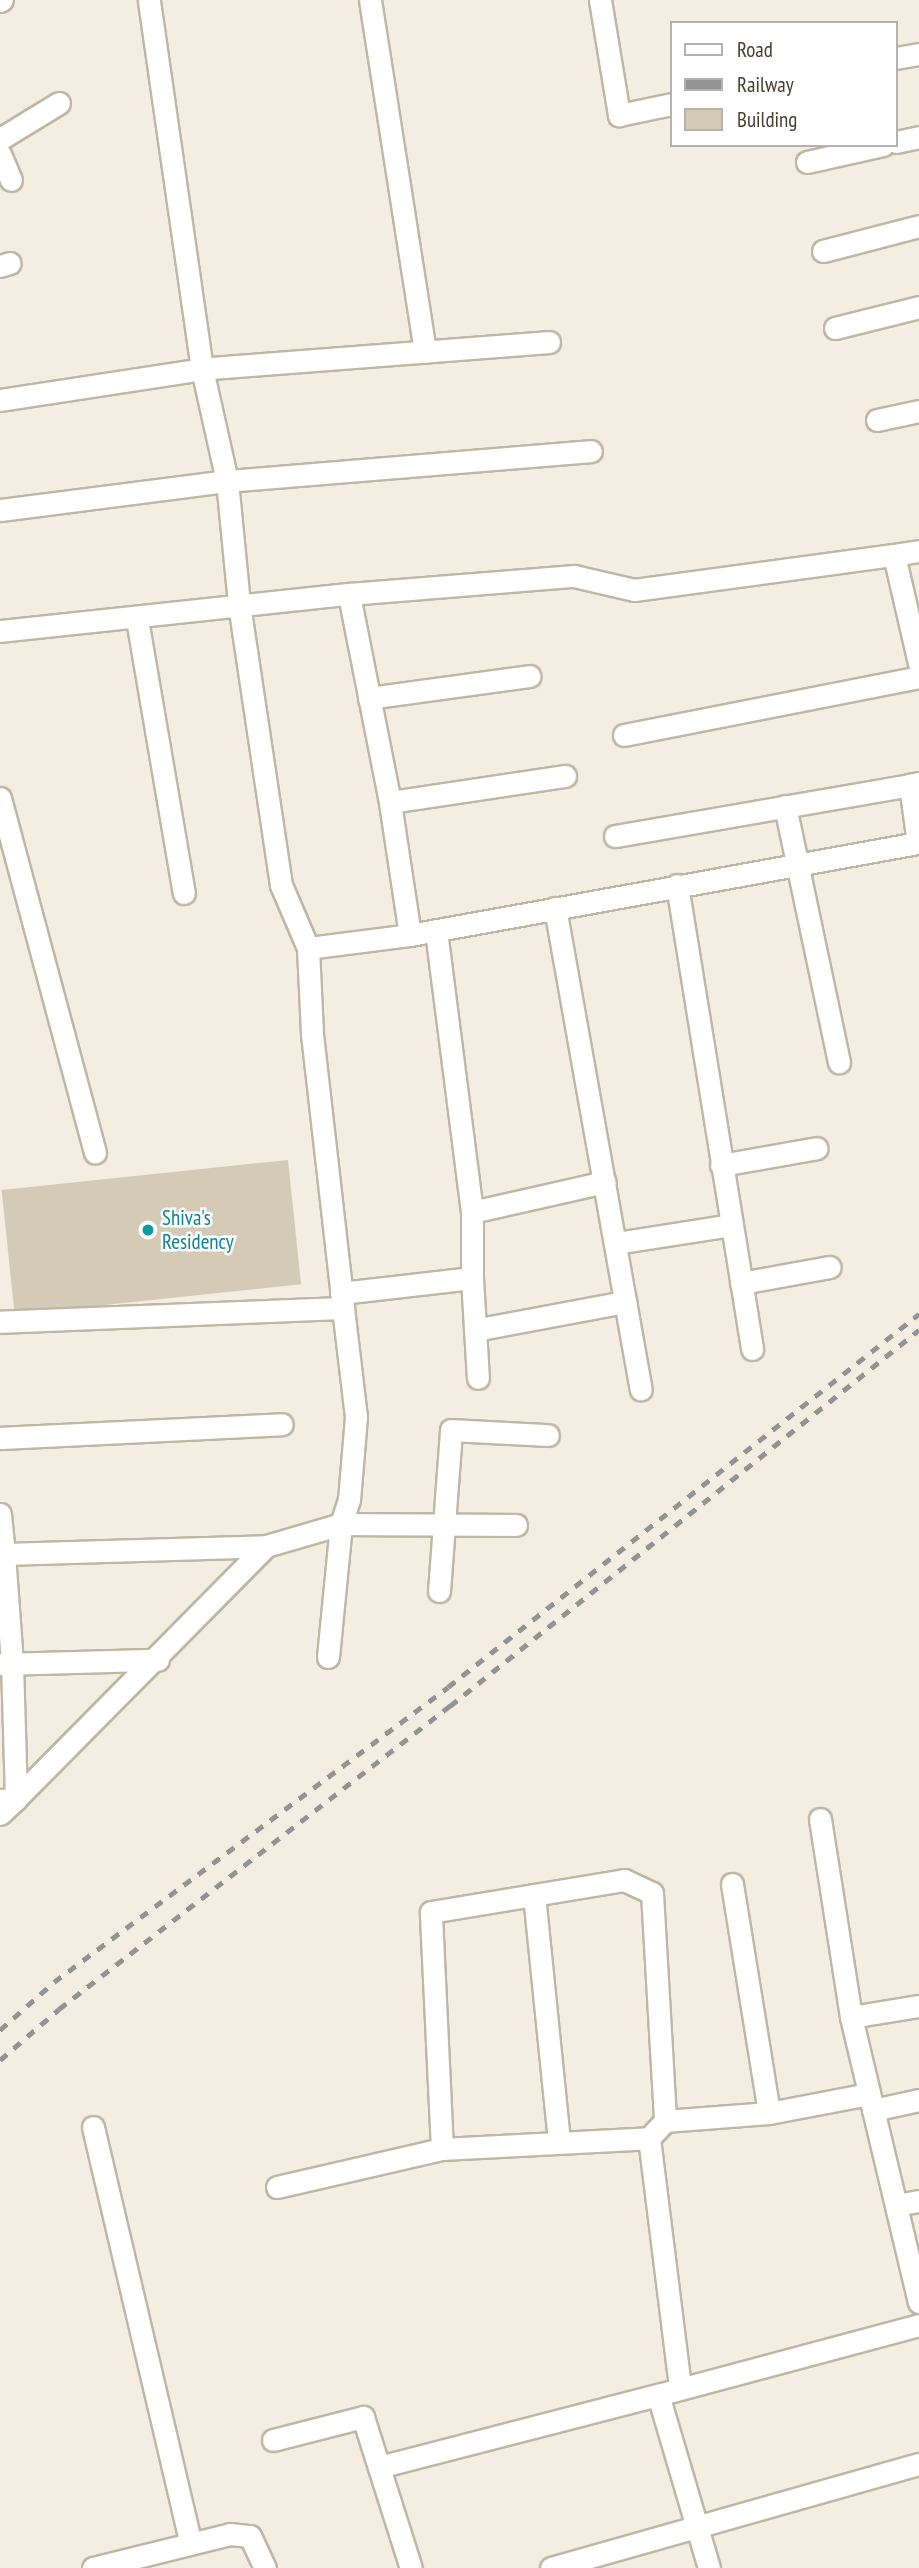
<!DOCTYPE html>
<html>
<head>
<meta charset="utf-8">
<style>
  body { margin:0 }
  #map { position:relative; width:919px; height:2568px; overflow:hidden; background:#f3eee1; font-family:"PT Sans Narrow",sans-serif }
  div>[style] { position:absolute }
  .building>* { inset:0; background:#d5cab5; transform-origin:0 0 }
  .roads { filter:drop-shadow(2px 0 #bfb6a3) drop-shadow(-2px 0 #bfb6a3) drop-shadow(0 2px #bfb6a3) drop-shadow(0 -2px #bfb6a3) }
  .street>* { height:21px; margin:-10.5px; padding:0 10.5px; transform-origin:10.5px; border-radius:10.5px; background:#fff }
  .rail>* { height:5px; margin-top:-2.5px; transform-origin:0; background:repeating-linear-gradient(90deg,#939393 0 9px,transparent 0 18px) }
  .dots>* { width:19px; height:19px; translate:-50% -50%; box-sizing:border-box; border:4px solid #fff; border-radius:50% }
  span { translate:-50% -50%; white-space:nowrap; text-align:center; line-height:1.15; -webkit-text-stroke:5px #fff; paint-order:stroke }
  .culture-label { font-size:21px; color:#0d838f }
  .left { translate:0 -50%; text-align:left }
  .legend { position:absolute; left:670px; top:21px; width:228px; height:126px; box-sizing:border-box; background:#fff; border:2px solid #b5b2ad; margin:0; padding:9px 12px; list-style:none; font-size:21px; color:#453e31 }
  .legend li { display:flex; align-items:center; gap:14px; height:35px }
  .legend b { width:35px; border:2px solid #b5b2ad }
</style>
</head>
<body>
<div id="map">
  <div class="building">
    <div style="left:288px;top:1160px;width:125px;height:288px;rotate:84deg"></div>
  </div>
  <div class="roads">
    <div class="street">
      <div style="left:370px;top:0;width:356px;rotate:81.1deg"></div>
      <div style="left:600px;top:0;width:117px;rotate:80.6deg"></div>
      <div style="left:619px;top:115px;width:54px;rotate:-11.7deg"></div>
      <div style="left:0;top:1px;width:2px;rotate:-27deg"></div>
      <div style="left:896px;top:58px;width:23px;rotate:-10deg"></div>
      <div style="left:0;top:139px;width:69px;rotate:-31.4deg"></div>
      <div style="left:896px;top:142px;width:24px;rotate:-12deg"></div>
      <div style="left:0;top:154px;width:28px;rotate:67deg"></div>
      <div style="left:807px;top:162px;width:78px;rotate:-12.6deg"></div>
      <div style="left:823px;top:251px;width:99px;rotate:-14.6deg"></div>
      <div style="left:0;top:266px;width:10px;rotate:-17deg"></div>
      <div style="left:835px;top:328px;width:87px;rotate:-14deg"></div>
      <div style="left:549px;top:342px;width:348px;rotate:175.6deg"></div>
      <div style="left:202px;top:369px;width:115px;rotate:77.4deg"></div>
      <div style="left:227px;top:481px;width:365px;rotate:-4.7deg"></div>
      <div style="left:0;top:400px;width:204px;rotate:-8.7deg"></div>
      <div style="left:202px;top:369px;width:373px;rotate:-98.2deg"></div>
      <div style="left:877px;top:420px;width:43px;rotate:-12.1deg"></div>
      <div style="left:0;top:510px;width:229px;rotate:-7.3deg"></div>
      <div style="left:227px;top:481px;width:124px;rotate:84.4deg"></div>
      <div style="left:239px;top:604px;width:284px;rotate:81.5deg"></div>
      <div style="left:281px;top:885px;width:69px;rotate:66.8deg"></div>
      <div style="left:308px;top:948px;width:86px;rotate:87.3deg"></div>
      <div style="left:312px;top:1034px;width:276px;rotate:83.5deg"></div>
      <div style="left:343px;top:1308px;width:343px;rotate:177.7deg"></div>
      <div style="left:919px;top:551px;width:25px;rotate:171deg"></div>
      <div style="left:894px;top:555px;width:111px;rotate:77deg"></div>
      <div style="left:137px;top:619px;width:278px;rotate:80.3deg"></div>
      <div style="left:0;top:631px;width:351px;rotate:-6.1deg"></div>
      <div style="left:369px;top:698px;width:162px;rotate:-7.8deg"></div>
      <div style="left:624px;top:735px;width:301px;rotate:-11.1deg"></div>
      <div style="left:0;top:798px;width:367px;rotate:75deg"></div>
      <div style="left:390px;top:802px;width:177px;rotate:-8.5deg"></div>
      <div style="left:785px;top:806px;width:262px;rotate:78.1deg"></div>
      <div style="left:615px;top:836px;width:299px;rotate:-9.8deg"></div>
      <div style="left:677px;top:885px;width:470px;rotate:80.8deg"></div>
      <div style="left:555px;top:908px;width:489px;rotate:79.9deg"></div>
      <div style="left:410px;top:935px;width:134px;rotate:-98.6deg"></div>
      <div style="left:390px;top:802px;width:212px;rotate:-101.2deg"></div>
      <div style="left:349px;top:594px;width:226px;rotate:-4.6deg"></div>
      <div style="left:574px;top:576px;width:62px;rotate:13.1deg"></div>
      <div style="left:634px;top:590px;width:262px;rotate:-7.7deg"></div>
      <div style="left:308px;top:948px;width:103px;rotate:-7.3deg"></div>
      <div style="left:410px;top:935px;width:516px;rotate:-10.27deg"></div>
      <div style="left:918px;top:843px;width:59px;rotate:-97.9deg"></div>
      <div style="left:910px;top:785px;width:9px;rotate:-13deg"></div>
      <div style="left:721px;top:1165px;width:97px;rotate:-10deg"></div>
      <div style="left:472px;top:1212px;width:136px;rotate:-12.7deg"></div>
      <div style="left:616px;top:1243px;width:116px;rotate:-8.9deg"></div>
      <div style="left:472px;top:1278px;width:100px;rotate:86.6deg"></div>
      <div style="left:741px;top:1283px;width:90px;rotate:-10.2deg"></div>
      <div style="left:341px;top:1293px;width:132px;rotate:-6.5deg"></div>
      <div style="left:472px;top:1278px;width:66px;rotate:-90deg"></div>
      <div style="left:472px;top:1212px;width:284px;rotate:-97.3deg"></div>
      <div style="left:475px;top:1330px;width:153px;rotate:-10.6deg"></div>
      <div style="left:0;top:1438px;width:282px;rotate:-2.8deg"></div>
      <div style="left:0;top:1514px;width:40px;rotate:84.3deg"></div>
      <div style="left:4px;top:1554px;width:262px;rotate:-1.7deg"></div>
      <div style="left:266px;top:1546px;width:356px;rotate:134.7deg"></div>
      <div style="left:266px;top:1546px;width:78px;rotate:-16.3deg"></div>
      <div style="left:341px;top:1524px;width:25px;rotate:-72deg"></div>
      <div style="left:349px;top:1500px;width:83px;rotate:-85.2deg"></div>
      <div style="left:356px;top:1417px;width:110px;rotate:-96.8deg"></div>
      <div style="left:0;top:1554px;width:4px"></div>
      <div style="left:4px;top:1554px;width:109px;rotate:85.8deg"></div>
      <div style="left:12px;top:1663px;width:136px;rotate:88.3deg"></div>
      <div style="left:439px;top:1591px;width:161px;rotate:-85.7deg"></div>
      <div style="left:451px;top:1430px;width:97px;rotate:3deg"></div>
      <div style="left:328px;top:1657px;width:134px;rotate:-84.4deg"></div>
      <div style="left:341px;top:1524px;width:175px;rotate:0.3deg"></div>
      <div style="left:0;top:1664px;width:158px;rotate:-1.5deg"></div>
      <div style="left:0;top:1800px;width:16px;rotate:-4deg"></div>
      <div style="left:16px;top:1799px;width:22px;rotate:137deg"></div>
      <div style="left:820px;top:1819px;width:200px;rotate:81.1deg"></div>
      <div style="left:851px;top:2017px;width:293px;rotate:76.6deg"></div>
      <div style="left:732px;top:1884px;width:232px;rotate:80.8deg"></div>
      <div style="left:534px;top:1895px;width:246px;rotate:84.2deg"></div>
      <div style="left:851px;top:2017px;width:69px;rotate:-9.2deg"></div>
      <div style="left:873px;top:2110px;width:47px;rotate:-12.3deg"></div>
      <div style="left:665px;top:2121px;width:104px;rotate:-4.4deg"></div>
      <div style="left:769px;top:2113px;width:102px;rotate:-10.8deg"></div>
      <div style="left:93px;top:2127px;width:428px;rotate:76.8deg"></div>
      <div style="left:442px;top:2149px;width:207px;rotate:-3deg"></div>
      <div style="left:277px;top:2187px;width:169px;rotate:-13deg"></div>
      <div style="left:442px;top:2149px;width:237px;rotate:-92.7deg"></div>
      <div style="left:431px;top:1912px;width:196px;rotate:-9.4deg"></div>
      <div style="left:624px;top:1880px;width:31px;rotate:25deg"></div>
      <div style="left:652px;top:1893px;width:228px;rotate:86.7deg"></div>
      <div style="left:665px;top:2121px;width:23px;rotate:133deg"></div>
      <div style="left:649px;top:2138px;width:252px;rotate:82.9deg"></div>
      <div style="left:896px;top:2205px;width:23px;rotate:-10deg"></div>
      <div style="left:273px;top:2440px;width:93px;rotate:-14.3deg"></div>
      <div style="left:363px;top:2417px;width:158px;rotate:72.4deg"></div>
      <div style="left:379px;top:2467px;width:288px;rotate:-14.5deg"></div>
      <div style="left:93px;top:2568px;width:141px;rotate:-13.9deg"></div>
      <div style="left:230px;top:2534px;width:20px;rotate:6deg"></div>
      <div style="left:250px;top:2536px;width:35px;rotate:65deg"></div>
      <div style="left:551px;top:2568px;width:382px;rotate:-15.8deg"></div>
      <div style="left:709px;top:2568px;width:180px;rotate:-106.4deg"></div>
      <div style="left:658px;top:2395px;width:270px;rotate:-15deg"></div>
    </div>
  </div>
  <div class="rail">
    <div style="left:0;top:2030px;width:72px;rotate:-41.6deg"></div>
    <div style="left:54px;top:1982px;width:492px;rotate:-36.8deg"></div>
    <div style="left:448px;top:1687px;width:601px;rotate:-38.38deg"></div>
    <div style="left:0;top:2060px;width:78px;rotate:-40.8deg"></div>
    <div style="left:59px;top:2009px;width:495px;rotate:-37.8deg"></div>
    <div style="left:450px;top:1706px;width:601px;rotate:-38.72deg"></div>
  </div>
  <div class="dots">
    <div style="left:148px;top:1230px;background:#0f9aa8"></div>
  </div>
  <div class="culture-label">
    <span class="left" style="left:162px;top:1230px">Shiva's<br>Residency</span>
  </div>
  <ul class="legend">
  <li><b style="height:9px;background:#fff"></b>Road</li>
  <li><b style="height:9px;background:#939393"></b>Railway</li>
  <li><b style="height:19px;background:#d5cab5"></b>Building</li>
  </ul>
</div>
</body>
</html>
